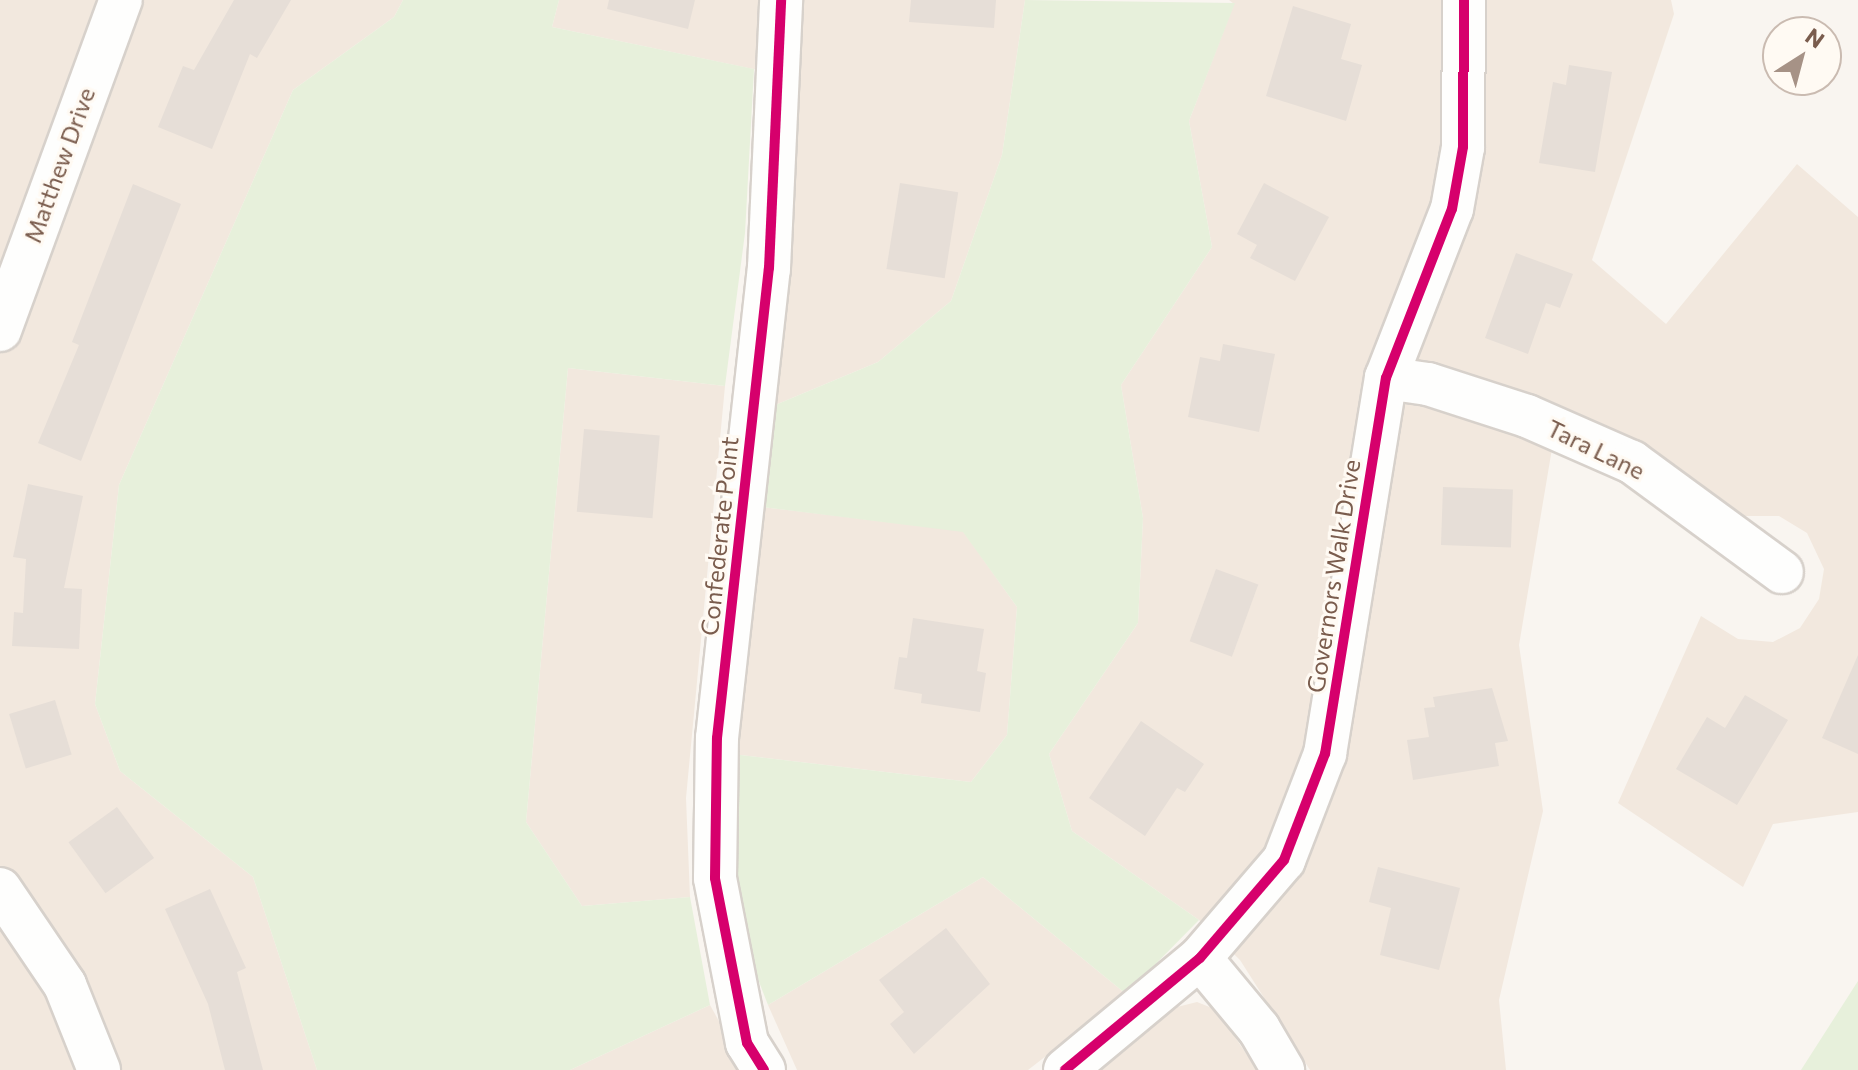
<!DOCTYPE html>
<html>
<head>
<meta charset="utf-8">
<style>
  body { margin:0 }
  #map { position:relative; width:1858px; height:1070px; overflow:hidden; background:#f9f5f0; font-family:Commissioner,sans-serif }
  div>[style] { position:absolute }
  .residential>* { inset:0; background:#f2e8de }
  .green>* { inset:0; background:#e7f0db }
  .building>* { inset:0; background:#e6ded7; transform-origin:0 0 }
  .roads { filter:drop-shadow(2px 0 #d7d1cb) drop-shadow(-2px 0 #d7d1cb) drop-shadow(0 2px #d7d1cb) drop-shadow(0 -2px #d7d1cb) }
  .minor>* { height:42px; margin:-21px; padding:0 21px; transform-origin:21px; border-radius:21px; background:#fefefd }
  .cycleway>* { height:10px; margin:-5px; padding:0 5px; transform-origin:5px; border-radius:5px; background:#d6006c }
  span { translate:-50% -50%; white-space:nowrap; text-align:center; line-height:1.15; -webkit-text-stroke:6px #fffaf3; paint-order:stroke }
  .street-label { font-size:24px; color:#7a5c4d }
  .north { position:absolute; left:1762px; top:16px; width:80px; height:80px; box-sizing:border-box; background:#fffaf3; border:2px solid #cabbb1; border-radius:50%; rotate:36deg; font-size:22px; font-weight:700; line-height:32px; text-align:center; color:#7a5c4d }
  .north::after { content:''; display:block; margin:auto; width:28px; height:36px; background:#a69286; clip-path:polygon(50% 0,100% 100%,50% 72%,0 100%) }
</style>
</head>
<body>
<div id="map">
  <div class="residential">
    <div style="clip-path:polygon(0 0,403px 0,394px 17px,293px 90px,119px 485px,95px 704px,120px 771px,253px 877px,317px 1070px,0 1070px)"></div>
    <div style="clip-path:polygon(559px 0,1025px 0,1002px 155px,951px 301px,878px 362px,761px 411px,796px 78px,552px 27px)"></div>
    <div style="clip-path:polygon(1229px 0,1671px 0,1674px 14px,1592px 260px,1666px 324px,1797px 164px,1858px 217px,1858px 812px,1773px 824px,1743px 887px,1618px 803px,1701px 616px,1738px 639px,1773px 642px,1800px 628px,1819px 599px,1824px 569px,1807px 533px,1779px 516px,1740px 516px,1558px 413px,1519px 645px,1543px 811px,1499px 1000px,1506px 1070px,1310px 1070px,1240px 960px,1199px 920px,1072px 831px,1049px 754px,1138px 623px,1143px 518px,1121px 385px,1212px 247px,1189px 121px,1234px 4px)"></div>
    <div style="clip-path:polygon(568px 368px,725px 386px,686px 798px,690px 897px,582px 906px,526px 822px)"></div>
    <div style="clip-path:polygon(754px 506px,963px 531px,1017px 607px,1007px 735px,971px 782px,732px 754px)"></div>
    <div style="clip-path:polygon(983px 877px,1126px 994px,1028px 1070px,797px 1070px,768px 1005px)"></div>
    <div style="clip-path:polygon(1197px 1002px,1217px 1010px,1257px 1070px,1095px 1070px,1177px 1007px)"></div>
    <div style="clip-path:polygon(710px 1005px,746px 1070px,570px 1070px)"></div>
  </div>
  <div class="green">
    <div style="clip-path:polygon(403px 0,559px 0,552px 27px,754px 69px,745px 233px,725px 386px,568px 368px,526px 822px,582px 906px,690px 897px,710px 1005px,570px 1070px,317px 1070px,253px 877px,120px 771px,95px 704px,119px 485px,293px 90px,394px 17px)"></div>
    <div style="clip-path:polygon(1025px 0,1235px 3px,1189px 121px,1212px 247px,1121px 385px,1143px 518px,1138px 623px,1049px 754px,1072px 831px,1199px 920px,1126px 994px,983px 877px,768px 1005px,741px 935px,727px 868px,732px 754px,971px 782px,1007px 735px,1017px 607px,963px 532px,754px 506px,761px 411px,878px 362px,951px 301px,1002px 155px)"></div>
    <div style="clip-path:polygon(1858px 981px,1858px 1070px,1801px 1070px)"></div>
  </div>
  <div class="building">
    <div style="clip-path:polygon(234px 0,291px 0,257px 58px,250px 54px,212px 149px,158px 127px,183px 66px,194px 70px)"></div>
    <div style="clip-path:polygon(609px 0,695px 0,688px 29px,607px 9px)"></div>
    <div style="clip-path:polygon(911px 0,996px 0,994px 28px,909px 22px)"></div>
    <div style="clip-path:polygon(1293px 6px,1351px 24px,1341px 59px,1362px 65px,1346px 121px,1266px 96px)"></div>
    <div style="clip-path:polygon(1569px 65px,1612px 72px,1595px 172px,1539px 163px,1553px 82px,1566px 85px)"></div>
    <div style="left:900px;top:183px;width:59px;height:87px;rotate:9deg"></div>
    <div style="clip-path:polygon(1264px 183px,1329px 217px,1295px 281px,1250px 258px,1257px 245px,1237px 234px)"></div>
    <div style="clip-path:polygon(133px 184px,181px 204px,81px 461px,38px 443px,79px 345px,72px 342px)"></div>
    <div style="clip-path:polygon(1516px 253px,1573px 274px,1560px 308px,1546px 303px,1528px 354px,1485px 338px)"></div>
    <div style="clip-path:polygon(1223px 344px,1275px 354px,1259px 432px,1188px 417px,1200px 357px,1220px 361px)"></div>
    <div style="left:584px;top:429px;width:76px;height:83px;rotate:5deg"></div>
    <div style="clip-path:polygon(28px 484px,83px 496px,64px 588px,82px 589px,79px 649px,12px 646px,14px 612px,23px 613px,26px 559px,13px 557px)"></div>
    <div style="left:1443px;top:487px;width:70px;height:58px;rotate:2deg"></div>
    <div style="left:1216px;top:569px;width:45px;height:77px;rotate:20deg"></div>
    <div style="clip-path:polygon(913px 618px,984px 629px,977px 671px,986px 673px,980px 712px,921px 703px,922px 694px,894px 689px,899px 657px,907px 658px)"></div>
    <div style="clip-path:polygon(1858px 655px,1858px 754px,1822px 738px)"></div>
    <div style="clip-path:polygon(1492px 688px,1508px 741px,1495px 743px,1499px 766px,1413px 780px,1407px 740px,1429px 737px,1424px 708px,1435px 707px,1433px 697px)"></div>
    <div style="clip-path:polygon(1745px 695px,1788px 720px,1737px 805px,1676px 769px,1707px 717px,1725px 728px)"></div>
    <div style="left:55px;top:700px;width:57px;height:48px;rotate:73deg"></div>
    <div style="clip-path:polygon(1141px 721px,1204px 764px,1185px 792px,1177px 788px,1145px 836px,1089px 798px)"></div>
    <div style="left:117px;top:807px;width:63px;height:60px;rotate:54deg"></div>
    <div style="clip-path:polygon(1378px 867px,1460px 888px,1439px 970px,1380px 955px,1391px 908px,1369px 902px)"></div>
    <div style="clip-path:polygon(210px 889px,246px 968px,237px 972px,263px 1070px,225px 1070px,208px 1004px,165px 909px)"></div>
    <div style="clip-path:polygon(946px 928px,990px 984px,914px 1054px,890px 1024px,904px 1012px,879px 980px)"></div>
  </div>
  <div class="roads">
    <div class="minor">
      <div style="left:0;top:330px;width:351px;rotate:-69.9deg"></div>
      <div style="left:1386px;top:378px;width:42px;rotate:8.1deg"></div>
      <div style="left:1428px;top:384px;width:104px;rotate:17.9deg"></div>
      <div style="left:1527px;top:416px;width:115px;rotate:23.7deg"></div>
      <div style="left:1632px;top:462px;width:186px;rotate:36.3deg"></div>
      <div style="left:0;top:889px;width:116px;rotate:55.9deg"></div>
      <div style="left:65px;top:985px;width:92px;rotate:68.2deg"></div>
      <div style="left:1200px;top:958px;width:92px;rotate:50.3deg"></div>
      <div style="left:1259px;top:1029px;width:48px;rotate:59.7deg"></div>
      <div style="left:764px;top:1070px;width:32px;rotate:-122deg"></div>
      <div style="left:747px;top:1043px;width:168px;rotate:-101deg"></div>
      <div style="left:715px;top:878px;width:140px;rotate:-89.2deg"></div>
      <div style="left:717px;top:738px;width:473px;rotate:-83.7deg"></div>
      <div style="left:769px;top:268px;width:268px;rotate:-87.4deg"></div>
      <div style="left:1065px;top:1070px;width:175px;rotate:-39.7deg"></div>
      <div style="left:1200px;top:958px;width:129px;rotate:-49.4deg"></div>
      <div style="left:1284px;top:860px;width:114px;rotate:-68.9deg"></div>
      <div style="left:1325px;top:754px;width:381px;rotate:-80.8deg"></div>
      <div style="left:1386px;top:378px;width:181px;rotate:-68.7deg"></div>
      <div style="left:1452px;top:209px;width:63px;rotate:-79.9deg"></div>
      <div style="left:1463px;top:147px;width:147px;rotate:-89.6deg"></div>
    </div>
  </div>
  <div class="cycleway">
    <div style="left:764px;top:1070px;width:32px;rotate:-122deg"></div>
    <div style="left:747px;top:1043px;width:168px;rotate:-101deg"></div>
    <div style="left:715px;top:878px;width:140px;rotate:-89.2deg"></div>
    <div style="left:717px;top:738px;width:473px;rotate:-83.7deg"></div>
    <div style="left:769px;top:268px;width:268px;rotate:-87.4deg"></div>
    <div style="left:1065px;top:1070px;width:175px;rotate:-39.7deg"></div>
    <div style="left:1200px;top:958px;width:129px;rotate:-49.4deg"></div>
    <div style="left:1284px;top:860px;width:114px;rotate:-68.9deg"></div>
    <div style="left:1325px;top:754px;width:381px;rotate:-80.8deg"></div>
    <div style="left:1386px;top:378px;width:181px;rotate:-68.7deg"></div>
    <div style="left:1452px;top:209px;width:63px;rotate:-79.9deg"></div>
    <div style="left:1463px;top:147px;width:147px;rotate:-89.6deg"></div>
  </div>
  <div class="street-label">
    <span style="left:59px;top:165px;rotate:-70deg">Matthew Drive</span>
    <span style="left:1596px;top:449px;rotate:26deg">Tara Lane</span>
    <span style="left:719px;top:536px;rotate:-84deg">Confederate Point</span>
    <span style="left:1333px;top:576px;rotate:-81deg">Governors Walk Drive</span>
  </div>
  <div class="north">N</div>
</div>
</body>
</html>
